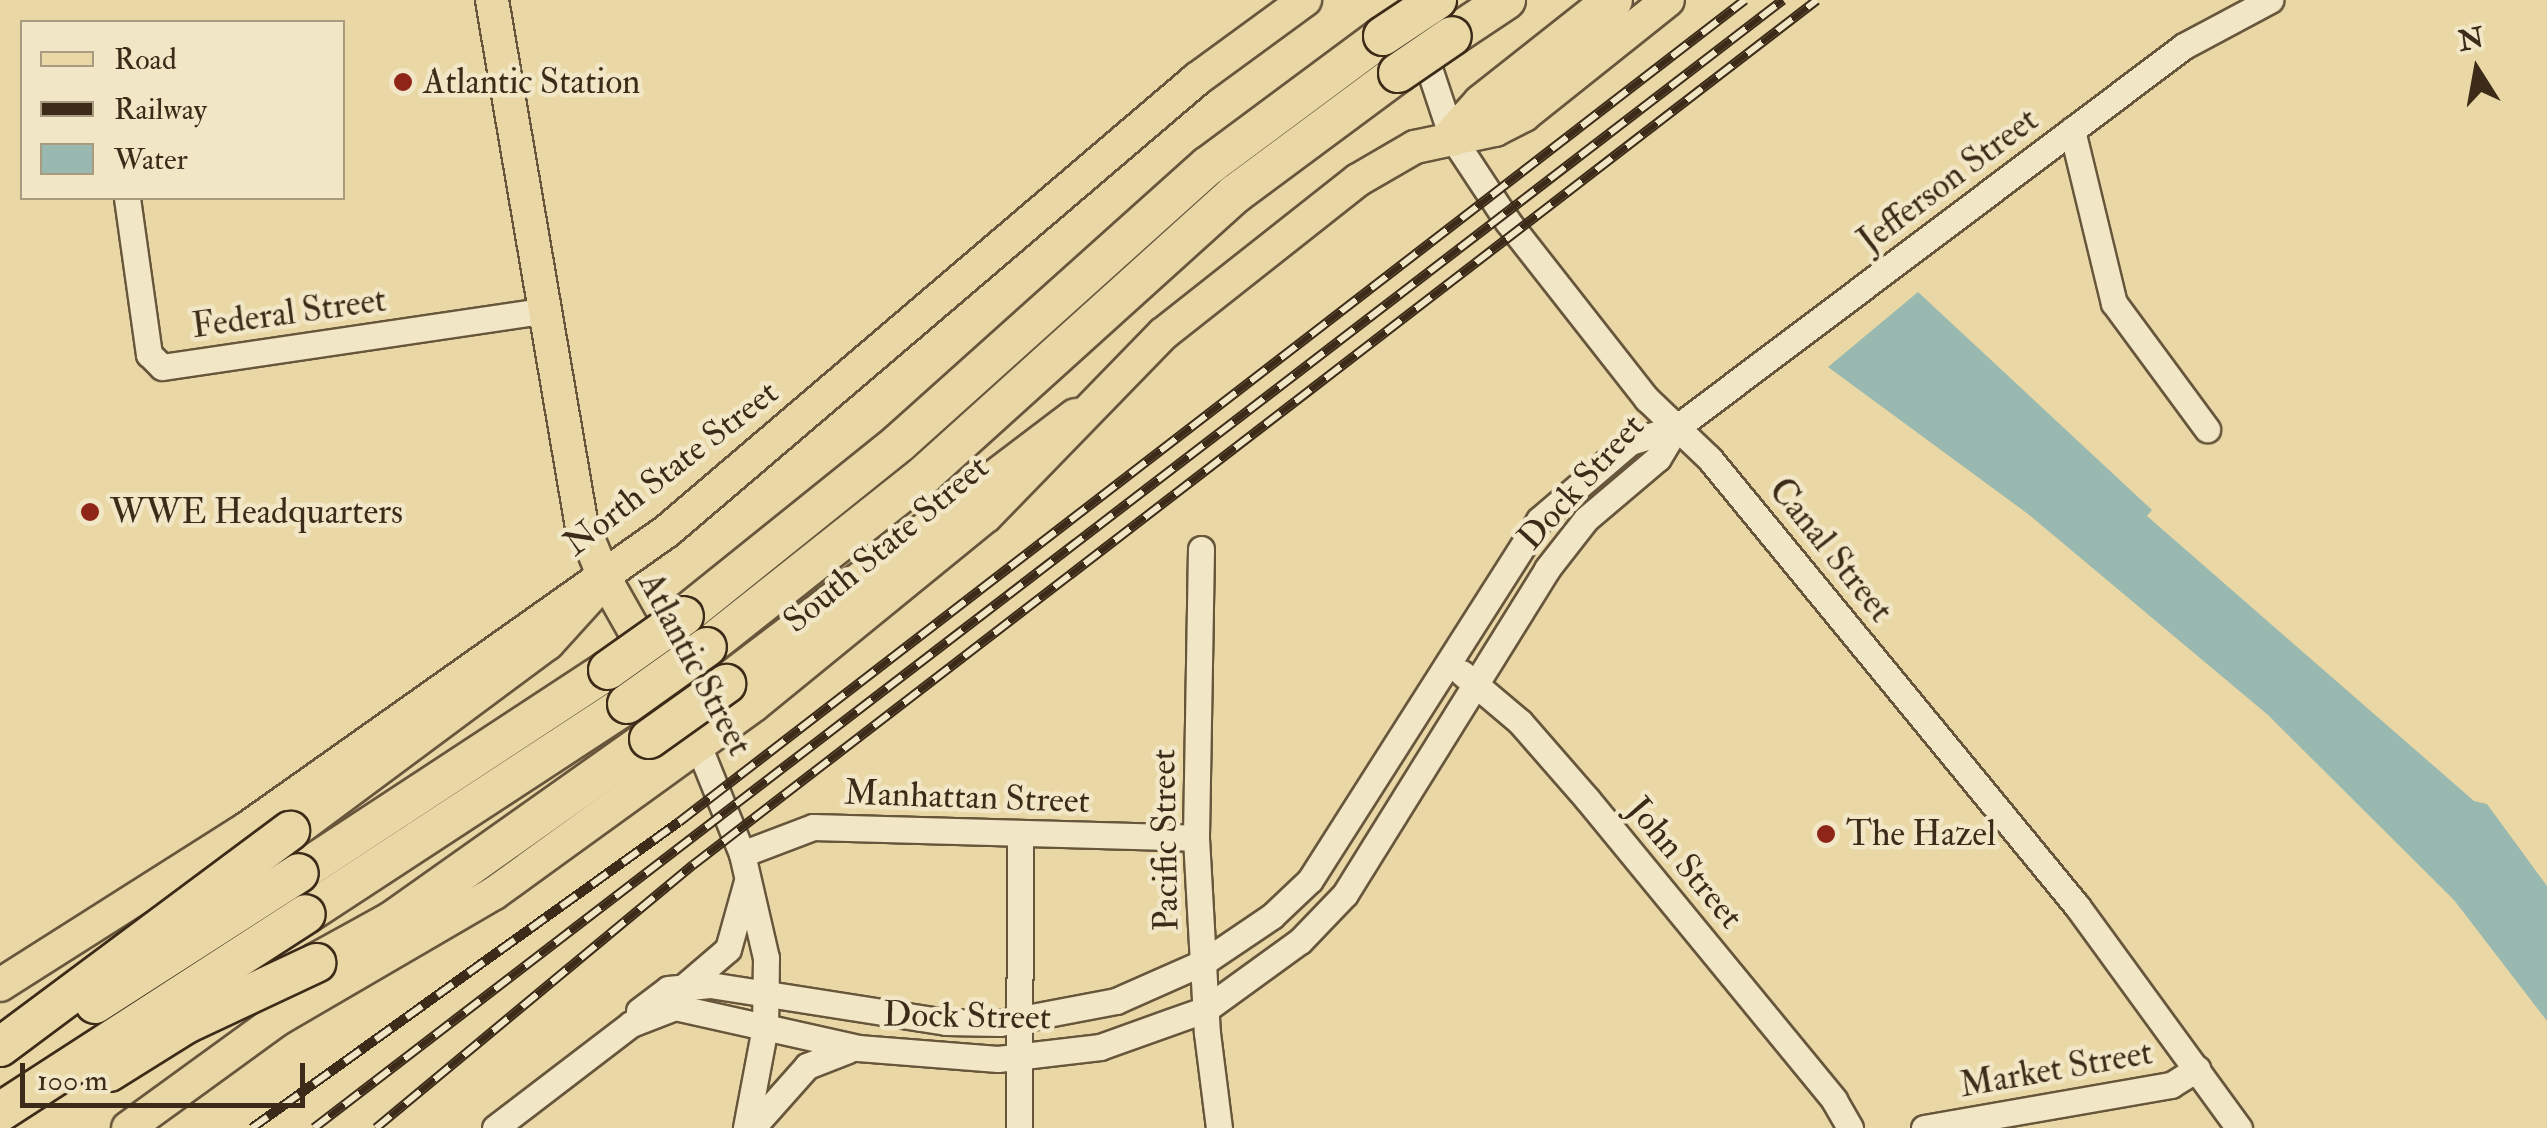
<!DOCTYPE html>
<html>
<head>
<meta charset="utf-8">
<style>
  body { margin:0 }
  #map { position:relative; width:2547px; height:1128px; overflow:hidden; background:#e9d8a6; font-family:"IM FELL Double Pica",serif }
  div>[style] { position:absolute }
  .water>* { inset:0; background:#99b8af }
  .roads { filter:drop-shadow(2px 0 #67563c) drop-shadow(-2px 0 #67563c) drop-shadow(0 2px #67563c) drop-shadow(0 -2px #67563c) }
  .minor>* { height:25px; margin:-12.5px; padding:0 12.5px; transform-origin:12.5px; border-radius:12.5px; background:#f1e6c5 }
  .major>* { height:32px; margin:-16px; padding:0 16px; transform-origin:16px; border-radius:16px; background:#e9d8a6 }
  .highway>* { height:38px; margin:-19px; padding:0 19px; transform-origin:19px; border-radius:19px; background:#e9d8a6 }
  .rail>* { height:10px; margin-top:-5px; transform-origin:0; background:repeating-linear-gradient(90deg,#f1e6c5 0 19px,#3c2b18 0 38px); box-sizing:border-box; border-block:2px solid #3c2b18 }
  .bridges { filter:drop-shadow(2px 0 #3c2b18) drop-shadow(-2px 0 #3c2b18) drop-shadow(0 2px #3c2b18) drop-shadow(0 -2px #3c2b18) }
  .highway-bridge>* { height:38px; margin:-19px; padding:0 19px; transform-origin:19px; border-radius:19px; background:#e9d8a6 }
  .dots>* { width:28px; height:28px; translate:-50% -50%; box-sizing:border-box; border:5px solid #f1e6c5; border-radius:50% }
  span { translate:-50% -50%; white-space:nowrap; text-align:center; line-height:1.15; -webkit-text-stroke:9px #f1e6c5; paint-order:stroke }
  .poi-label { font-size:35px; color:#3c2b18 }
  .left { translate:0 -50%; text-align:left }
  .street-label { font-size:35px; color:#3c2b18 }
  .legend { position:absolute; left:20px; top:20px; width:325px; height:180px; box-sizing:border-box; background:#f1e6c5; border:2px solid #a99b80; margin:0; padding:12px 18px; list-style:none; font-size:30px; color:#3c2b18 }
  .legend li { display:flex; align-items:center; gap:20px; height:50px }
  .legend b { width:50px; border:2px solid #a99b80 }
  .north { position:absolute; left:2427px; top:20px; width:100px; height:100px; -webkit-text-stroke:8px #f1e6c5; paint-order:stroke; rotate:349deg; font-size:28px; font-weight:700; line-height:40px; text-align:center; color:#3c2b18 }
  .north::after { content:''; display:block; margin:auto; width:35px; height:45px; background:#3c2b18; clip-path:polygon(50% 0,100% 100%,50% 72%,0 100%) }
  .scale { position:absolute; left:20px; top:1063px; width:285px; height:45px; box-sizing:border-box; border:5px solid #3c2b18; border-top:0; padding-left:12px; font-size:30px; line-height:35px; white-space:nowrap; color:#3c2b18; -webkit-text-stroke:8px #f1e6c5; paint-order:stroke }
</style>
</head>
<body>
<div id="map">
  <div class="water">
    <div style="clip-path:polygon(1918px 292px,2152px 510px,2147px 516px,2474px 801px,2487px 804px,2547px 886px,2547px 1021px,2454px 900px,2268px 715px,2028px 514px,1828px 367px)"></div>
  </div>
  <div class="roads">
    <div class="minor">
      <div style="left:1421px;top:44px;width:98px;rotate:71.6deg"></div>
      <div style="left:1452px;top:137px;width:102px;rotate:56.6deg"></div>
      <div style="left:1508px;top:222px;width:225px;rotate:51.9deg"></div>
      <div style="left:1647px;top:399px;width:86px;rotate:43.6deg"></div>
      <div style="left:1709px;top:458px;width:580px;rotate:50.6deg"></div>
      <div style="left:2077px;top:906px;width:275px;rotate:53.9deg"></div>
      <div style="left:2072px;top:130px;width:178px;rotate:76.4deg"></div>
      <div style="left:2114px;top:303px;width:157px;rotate:53.6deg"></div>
      <div style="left:127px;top:198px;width:158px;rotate:82deg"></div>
      <div style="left:149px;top:354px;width:18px;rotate:45deg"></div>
      <div style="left:162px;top:367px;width:384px;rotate:-8.4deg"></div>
      <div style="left:1201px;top:549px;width:289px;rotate:91deg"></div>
      <div style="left:1196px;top:838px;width:195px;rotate:86.8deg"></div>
      <div style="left:1207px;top:1033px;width:96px;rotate:82.8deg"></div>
      <div style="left:1462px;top:673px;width:76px;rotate:40.2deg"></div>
      <div style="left:1520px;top:722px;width:103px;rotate:48.9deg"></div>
      <div style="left:1588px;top:800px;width:388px;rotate:50.6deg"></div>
      <div style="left:1834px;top:1100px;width:32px;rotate:60deg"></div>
      <div style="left:698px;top:745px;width:118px;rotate:68deg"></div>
      <div style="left:742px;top:854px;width:107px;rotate:77deg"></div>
      <div style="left:766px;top:958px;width:69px;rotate:90.8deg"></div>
      <div style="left:765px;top:1027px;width:103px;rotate:100.7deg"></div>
      <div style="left:742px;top:854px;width:76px;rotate:-20.8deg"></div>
      <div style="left:813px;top:827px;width:383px;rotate:1.6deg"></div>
      <div style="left:686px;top:985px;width:55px;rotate:-40.6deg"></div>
      <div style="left:728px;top:949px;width:71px;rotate:-74.4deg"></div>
      <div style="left:639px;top:1011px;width:36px;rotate:-37deg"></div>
      <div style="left:668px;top:989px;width:42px;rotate:-5.4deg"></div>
      <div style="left:710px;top:985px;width:239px;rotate:8.9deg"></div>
      <div style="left:946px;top:1022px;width:54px;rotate:1.1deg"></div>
      <div style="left:1000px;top:1023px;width:118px;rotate:-10.7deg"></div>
      <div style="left:1116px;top:1001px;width:96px;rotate:-23.9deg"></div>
      <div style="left:1204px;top:962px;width:82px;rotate:-34.1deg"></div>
      <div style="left:1272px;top:916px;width:52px;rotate:-43.5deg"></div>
      <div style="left:1310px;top:880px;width:427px;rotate:-57.5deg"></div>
      <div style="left:1539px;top:520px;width:120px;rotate:-40.6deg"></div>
      <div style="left:1630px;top:442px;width:48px;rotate:-16.9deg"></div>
      <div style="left:495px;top:1128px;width:171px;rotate:-37.4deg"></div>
      <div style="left:631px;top:1024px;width:47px;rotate:-21.1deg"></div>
      <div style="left:675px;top:1007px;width:188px;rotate:12.6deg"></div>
      <div style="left:858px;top:1048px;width:140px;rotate:4.5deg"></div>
      <div style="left:998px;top:1059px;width:103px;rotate:-6.7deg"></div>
      <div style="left:1100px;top:1047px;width:113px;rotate:-19.7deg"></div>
      <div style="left:1206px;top:1009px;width:116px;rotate:-35.9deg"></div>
      <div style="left:1300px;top:941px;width:65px;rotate:-46.2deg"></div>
      <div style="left:1345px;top:894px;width:383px;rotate:-58.1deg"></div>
      <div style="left:1547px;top:569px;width:63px;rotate:-52deg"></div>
      <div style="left:1586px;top:519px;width:94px;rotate:-40.3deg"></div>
      <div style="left:1658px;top:458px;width:35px;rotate:-59deg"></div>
      <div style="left:1676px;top:428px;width:636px;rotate:-36.94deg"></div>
      <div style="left:2184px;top:46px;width:98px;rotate:-28.1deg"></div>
      <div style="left:752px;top:1128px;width:83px;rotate:-48.4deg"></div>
      <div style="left:807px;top:1066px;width:44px;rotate:-21.3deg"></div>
      <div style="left:1019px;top:1128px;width:294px;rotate:-89.8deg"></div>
      <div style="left:1924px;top:1128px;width:251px;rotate:-9.9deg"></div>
      <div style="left:2171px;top:1085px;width:31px;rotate:-32deg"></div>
    </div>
    <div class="major">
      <div style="left:492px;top:0;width:529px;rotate:80.31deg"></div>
      <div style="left:581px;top:521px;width:61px;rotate:67.7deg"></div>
      <div style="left:604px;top:577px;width:183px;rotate:60.5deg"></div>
      <div style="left:0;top:985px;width:291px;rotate:-32.4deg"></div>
      <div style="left:246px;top:829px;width:516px;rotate:-35.29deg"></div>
      <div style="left:667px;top:531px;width:697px;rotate:-40.46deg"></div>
      <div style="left:1197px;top:79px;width:134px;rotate:-36.2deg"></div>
      <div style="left:128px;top:1128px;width:185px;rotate:-36deg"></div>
      <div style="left:278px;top:1019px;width:249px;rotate:-30.2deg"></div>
      <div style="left:493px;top:894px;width:322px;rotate:-35.9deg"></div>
      <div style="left:754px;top:705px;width:299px;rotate:-39.2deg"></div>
      <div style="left:986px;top:516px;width:254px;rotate:-45.8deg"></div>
      <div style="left:1163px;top:334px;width:248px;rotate:-38.3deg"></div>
      <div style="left:1358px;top:180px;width:66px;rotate:-30.1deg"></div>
      <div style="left:1415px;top:147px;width:82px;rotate:-12deg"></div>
      <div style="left:1495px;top:130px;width:33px;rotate:-27deg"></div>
      <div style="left:1524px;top:115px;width:184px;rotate:-38.6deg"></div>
    </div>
    <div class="highway">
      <div style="left:1452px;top:36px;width:65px;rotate:-33.7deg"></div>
      <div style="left:1452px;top:137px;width:45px;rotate:-47.7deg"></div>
      <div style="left:1482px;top:104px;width:167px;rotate:-38.4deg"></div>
      <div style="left:684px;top:616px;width:276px;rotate:-38.8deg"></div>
      <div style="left:899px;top:443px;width:415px;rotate:-41.9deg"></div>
      <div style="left:1208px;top:166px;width:218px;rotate:-36.6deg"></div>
      <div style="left:707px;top:647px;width:278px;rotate:-38.4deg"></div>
      <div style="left:925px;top:474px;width:418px;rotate:-42.1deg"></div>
      <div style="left:1235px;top:194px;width:203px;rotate:-36.6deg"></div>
      <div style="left:726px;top:684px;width:440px;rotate:-37.2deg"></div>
      <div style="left:290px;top:831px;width:319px;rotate:-36.6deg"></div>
      <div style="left:546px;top:641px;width:86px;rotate:-47.8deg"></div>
      <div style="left:299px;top:873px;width:370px;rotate:-33.3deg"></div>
      <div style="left:306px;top:914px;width:384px;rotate:-33.2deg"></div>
      <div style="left:316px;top:963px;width:87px;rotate:-28.9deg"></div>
      <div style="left:392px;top:921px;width:315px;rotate:-35.3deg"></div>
    </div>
  </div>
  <div class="rail">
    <div style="left:252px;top:1128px;width:525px;rotate:-35.63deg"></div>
    <div style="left:679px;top:822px;width:1346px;rotate:-37.64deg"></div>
    <div style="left:314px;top:1128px;width:1852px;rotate:-37.52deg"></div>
    <div style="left:376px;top:1128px;width:412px;rotate:-39.7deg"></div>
    <div style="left:693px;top:865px;width:1418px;rotate:-37.58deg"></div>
  </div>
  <div class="bridges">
    <div class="highway-bridge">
      <div style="left:1383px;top:36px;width:65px;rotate:-33.7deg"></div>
      <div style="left:1398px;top:73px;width:65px;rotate:-34.4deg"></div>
      <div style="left:608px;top:670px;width:93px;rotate:-35.4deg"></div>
      <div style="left:627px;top:704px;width:98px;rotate:-35.5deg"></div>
      <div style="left:649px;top:739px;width:95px;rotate:-35.5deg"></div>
      <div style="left:95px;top:1004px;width:242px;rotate:-32.7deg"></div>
      <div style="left:0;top:1047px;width:362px;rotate:-36.7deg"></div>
      <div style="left:109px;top:1072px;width:91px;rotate:-31.9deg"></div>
      <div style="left:186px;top:1024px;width:144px;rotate:-25.1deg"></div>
      <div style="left:0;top:1112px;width:364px;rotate:-32.9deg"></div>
    </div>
  </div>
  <div class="dots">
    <div style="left:403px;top:82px;background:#8f2418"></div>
    <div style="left:90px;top:512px;background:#8f2418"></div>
    <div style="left:1826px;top:834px;background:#8f2418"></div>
  </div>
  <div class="poi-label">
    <span class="left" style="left:423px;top:82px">Atlantic Station</span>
    <span class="left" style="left:110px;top:512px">WWE Headquarters</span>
    <span class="left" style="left:1846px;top:834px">The Hazel</span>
  </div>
  <div class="street-label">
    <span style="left:1948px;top:180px;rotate:-37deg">Jefferson Street</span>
    <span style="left:289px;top:313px;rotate:-8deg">Federal Street</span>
    <span style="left:671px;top:468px;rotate:-38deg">North State Street</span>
    <span style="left:1581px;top:482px;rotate:-48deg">Dock Street</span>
    <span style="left:886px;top:544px;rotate:-40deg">South State Street</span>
    <span style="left:1831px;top:550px;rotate:51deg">Canal Street</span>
    <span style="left:695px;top:664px;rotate:62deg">Atlantic Street</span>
    <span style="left:967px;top:797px;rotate:2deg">Manhattan Street</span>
    <span style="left:1165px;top:840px;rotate:-91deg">Pacific Street</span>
    <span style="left:1685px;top:863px;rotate:50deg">John Street</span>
    <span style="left:967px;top:1016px;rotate:1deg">Dock Street</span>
    <span style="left:2056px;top:1069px;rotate:-10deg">Market Street</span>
  </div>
  <ul class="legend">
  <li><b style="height:12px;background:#e9d8a6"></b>Road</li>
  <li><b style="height:12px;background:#3c2b18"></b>Railway</li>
  <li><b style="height:28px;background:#99b8af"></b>Water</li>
  </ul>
  <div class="north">N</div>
  <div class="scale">100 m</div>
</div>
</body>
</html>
